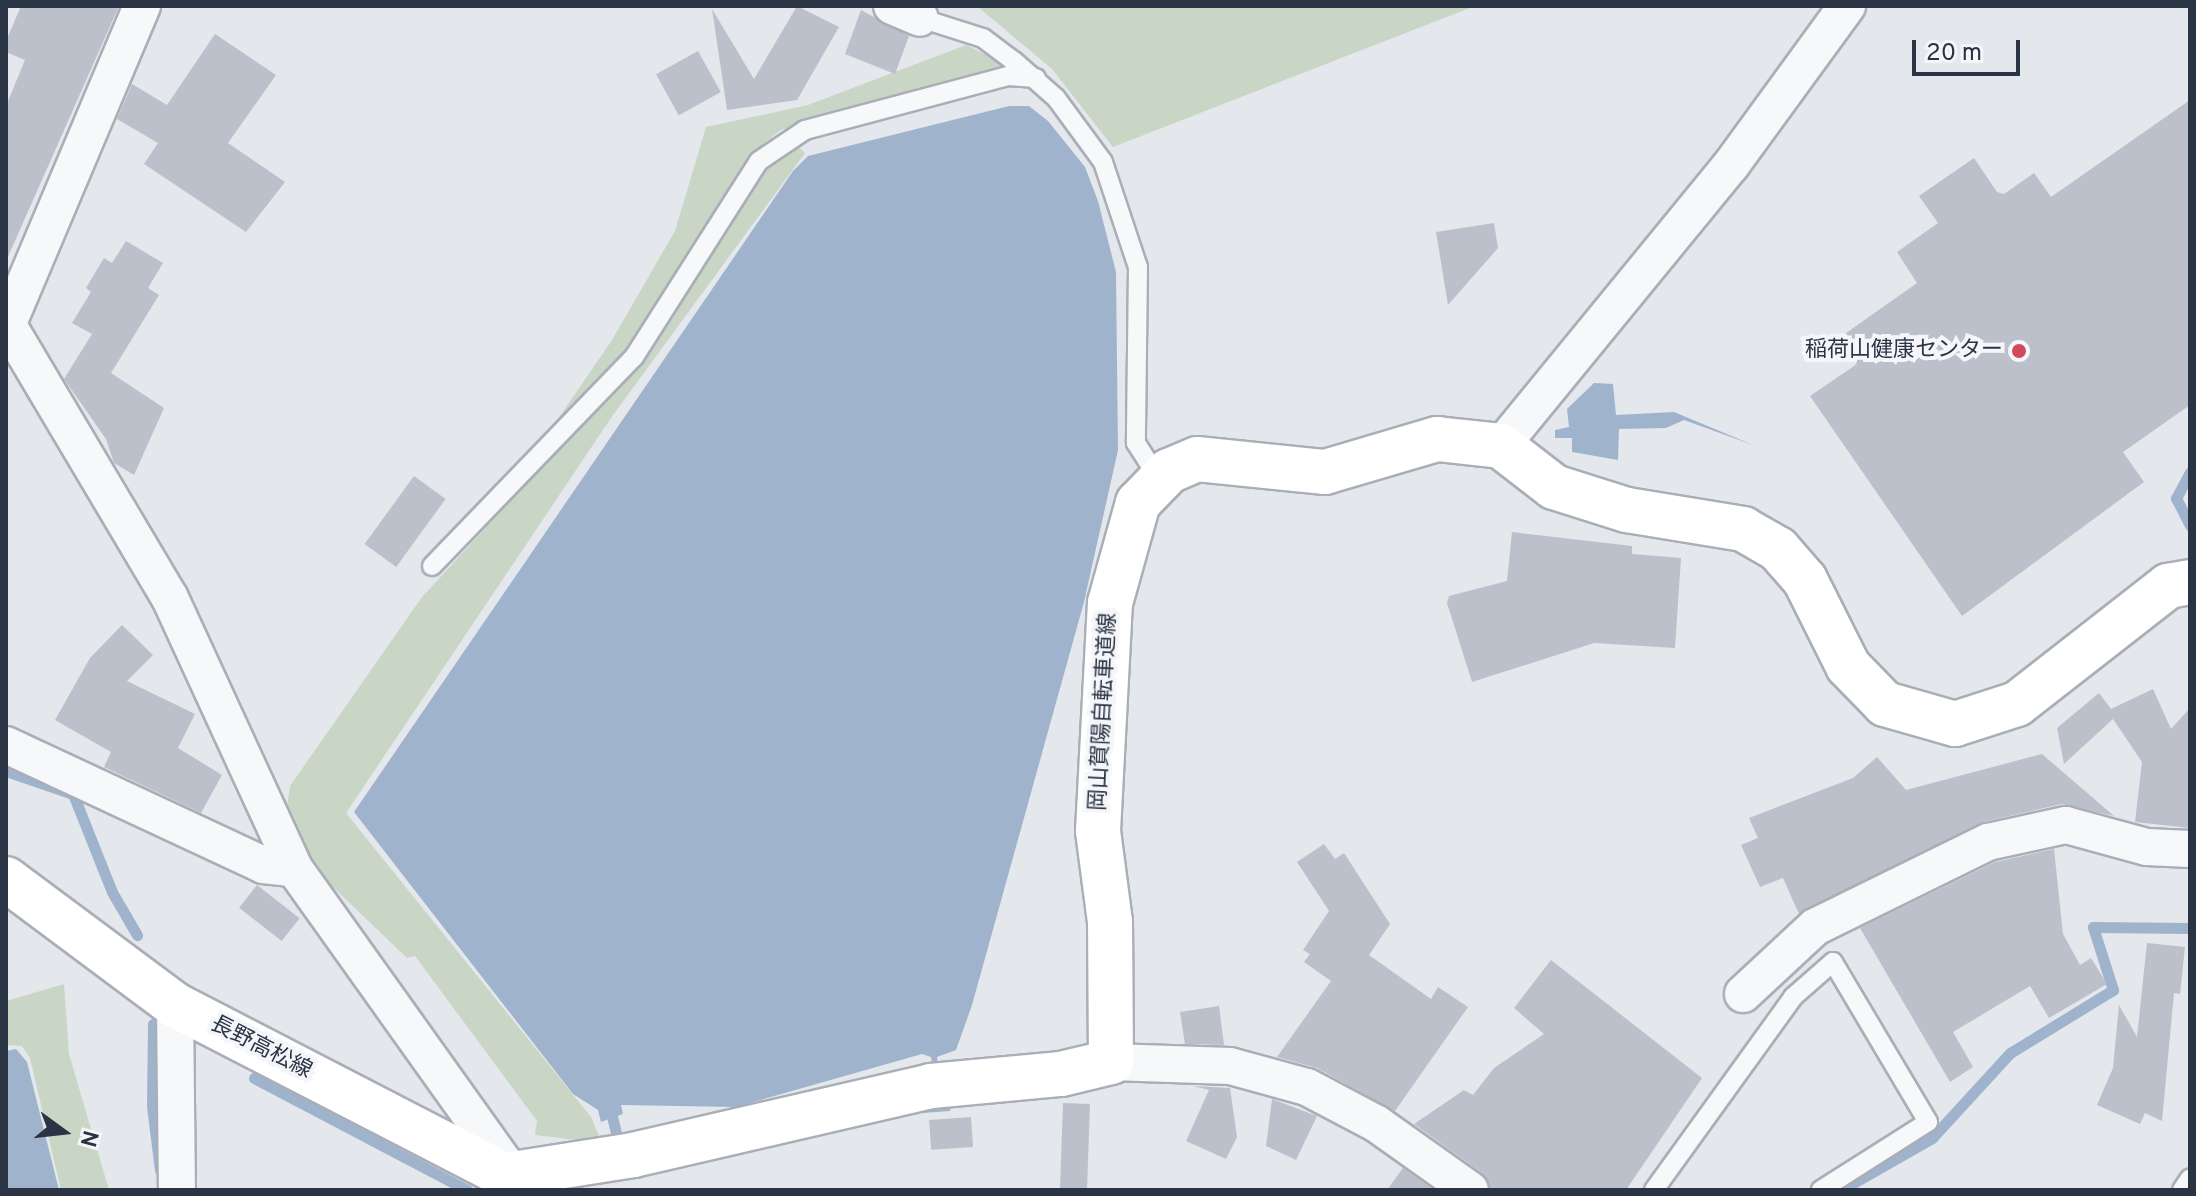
<!DOCTYPE html>
<html>
<head>
<meta charset="utf-8">
<style>
  body { margin:0 }
  #map { position:relative; width:2196px; height:1196px; overflow:hidden; background:#e4e7ec; font-family:Overpass,"Noto Sans JP",sans-serif }
  div>[style] { position:absolute }
  .green>* { inset:0; background:#c9d6c5 }
  .water>* { inset:0; background:#9fb4cc }
  .stream>* { height:11px; margin:-5.5px; padding:0 5.5px; transform-origin:5.5px; border-radius:5.5px; background:#9fb4cc }
  .building>* { inset:0; background:#bbc0ca; transform-origin:0 0 }
  .roads { filter:drop-shadow(2px 0 #a9aeb7) drop-shadow(-2px 0 #a9aeb7) drop-shadow(0 2px #a9aeb7) drop-shadow(0 -2px #a9aeb7) }
  .lane>* { height:18px; margin:-9px; padding:0 9px; transform-origin:9px; border-radius:9px; background:#f7f8fa }
  .street>* { height:36px; margin:-18px; padding:0 18px; transform-origin:18px; border-radius:18px; background:#f7f8fa }
  .secondary>* { height:44px; margin:-22px; padding:0 22px; transform-origin:22px; border-radius:22px; background:#fff }
  .dots>* { width:22px; height:22px; translate:-50% -50%; box-sizing:border-box; border:4px solid #f4f6f9; border-radius:50% }
  span { translate:-50% -50%; white-space:nowrap; text-align:center; line-height:1.15; -webkit-text-stroke:8px #f4f6f9; paint-order:stroke }
  .poi-label { font-size:22px; color:#2b3445 }
  .right { translate:-100% -50%; text-align:right }
  .street-label { font-size:22px; color:#2b3445 }
  .frame { position:absolute; inset:0; border:8px solid #2b3445; pointer-events:none }
  .north { position:absolute; left:24px; top:1092px; width:80px; height:80px; -webkit-text-stroke:6px #f4f6f9; paint-order:stroke; rotate:105deg; font-size:22px; font-weight:700; line-height:32px; text-align:center; color:#2b3445 }
  .north::after { content:''; display:block; margin:auto; width:28px; height:36px; background:#2b3445; clip-path:polygon(50% 0,100% 100%,50% 72%,0 100%) }
  .scale { position:absolute; left:1912px; top:40px; width:108px; height:36px; box-sizing:border-box; border:4px solid #2b3445; border-top:0; padding-left:10px; font-size:24px; line-height:28px; white-space:nowrap; color:#2b3445; -webkit-text-stroke:6px #f4f6f9; paint-order:stroke }
</style>
</head>
<body>
<div id="map">
  <div class="green">
    <div style="clip-path:polygon(977px 6px,1475px 6px,1113px 147px,1052px 69px)"></div>
    <div style="clip-path:polygon(966px 45px,1011px 67px,858px 104px,781px 130px,754px 151px,627px 356px,538px 448px,612px 340px,675px 231px,706px 127px,808px 105px)"></div>
    <div style="clip-path:polygon(797px 145px,805px 153px,613px 415px,346px 813px,591px 1117px,602px 1143px,535px 1135px,537px 1121px,415px 956px,407px 958px,313px 868px,286px 813px,290px 786px,422px 597px,560px 447px,760px 176px)"></div>
    <div style="clip-path:polygon(64px 984px,69px 1054px,109px 1190px,61px 1190px,30px 1058px,22px 1046px,6px 1045px,6px 1001px)"></div>
  </div>
  <div class="water">
    <div style="clip-path:polygon(1009px 106px,1029px 106px,1048px 121px,1085px 167px,1098px 201px,1116px 272px,1118px 450px,1084px 602px,972px 1005px,956px 1050px,937px 1057px,941px 1098px,949px 1098px,950px 1111px,923px 1113px,924px 1105px,937px 1099px,931px 1057px,922px 1054px,736px 1107px,621px 1105px,623px 1114px,601px 1122px,598px 1110px,573px 1094px,354px 812px,793px 171px,808px 156px)"></div>
    <div style="clip-path:polygon(1594px 383px,1613px 384px,1616px 415px,1674px 412px,1753px 445px,1684px 420px,1666px 428px,1619px 429px,1618px 460px,1572px 452px,1572px 438px,1555px 438px,1555px 430px,1569px 427px,1567px 409px)"></div>
    <div style="clip-path:polygon(16px 1049px,27px 1062px,59px 1190px,6px 1190px,6px 1051px)"></div>
  </div>
  <div class="stream">
    <div style="left:2190px;top:472px;width:30px;rotate:118deg"></div>
    <div style="left:2176px;top:498px;width:31px;rotate:63deg"></div>
    <div style="left:6px;top:771px;width:71px;rotate:18.9deg"></div>
    <div style="left:73px;top:794px;width:105px;rotate:68.3deg"></div>
    <div style="left:112px;top:892px;width:50px;rotate:59.8deg"></div>
    <div style="left:153px;top:1024px;width:82px;rotate:90.7deg"></div>
    <div style="left:152px;top:1106px;width:64px;rotate:82.9deg"></div>
    <div style="left:254px;top:1078px;width:241px;rotate:27.7deg"></div>
    <div style="left:609px;top:1104px;width:46px;rotate:76.3deg"></div>
    <div style="left:1841px;top:1190px;width:105px;rotate:-29.7deg"></div>
    <div style="left:1932px;top:1138px;width:115px;rotate:-47.5deg"></div>
    <div style="left:2010px;top:1053px;width:121px;rotate:-31.5deg"></div>
    <div style="left:2113px;top:990px;width:66px;rotate:-107.6deg"></div>
    <div style="left:2093px;top:927px;width:97px;rotate:0.6deg"></div>
  </div>
  <div class="building">
    <div style="clip-path:polygon(21px 6px,119px 6px,7px 259px,6px 106px,25px 60px,6px 52px,6px 41px)"></div>
    <div style="clip-path:polygon(797px 6px,839px 27px,797px 100px,727px 110px,712px 9px,754px 79px)"></div>
    <div style="clip-path:polygon(861px 10px,909px 36px,895px 74px,845px 54px)"></div>
    <div style="clip-path:polygon(215px 34px,276px 75px,228px 143px,285px 182px,246px 232px,144px 164px,158px 143px,117px 119px,132px 84px,167px 105px)"></div>
    <div style="left:698px;top:51px;width:47px;height:48px;rotate:61deg"></div>
    <div style="clip-path:polygon(2190px 100px,2190px 405px,2123px 452px,2144px 482px,1962px 616px,1810px 396px,1857px 364px,1839px 338px,1917px 283px,1897px 252px,1938px 223px,1919px 196px,1974px 158px,1997px 192px,2004px 194px,2034px 173px,2051px 197px)"></div>
    <div style="clip-path:polygon(1494px 223px,1498px 248px,1448px 305px,1436px 232px)"></div>
    <div style="clip-path:polygon(126px 241px,163px 263px,148px 288px,159px 295px,111px 373px,164px 408px,134px 475px,114px 463px,106px 439px,64px 379px,92px 334px,72px 323px,91px 292px,86px 288px,104px 258px,112px 263px)"></div>
    <div style="left:414px;top:476px;width:39px;height:84px;rotate:36deg"></div>
    <div style="clip-path:polygon(1512px 532px,1632px 546px,1632px 554px,1681px 558px,1675px 648px,1594px 643px,1472px 682px,1447px 603px,1449px 596px,1507px 581px)"></div>
    <div style="clip-path:polygon(122px 625px,153px 655px,127px 681px,195px 714px,178px 748px,222px 775px,201px 813px,104px 767px,111px 752px,55px 720px,90px 658px)"></div>
    <div style="clip-path:polygon(2153px 689px,2171px 729px,2190px 708px,2190px 828px,2135px 822px,2142px 762px,2113px 719px,2064px 764px,2057px 728px,2099px 693px,2111px 709px)"></div>
    <div style="clip-path:polygon(2042px 754px,2114px 816px,2062px 804px,1983px 822px,1799px 914px,1783px 878px,1760px 887px,1741px 845px,1758px 838px,1749px 818px,1853px 778px,1877px 757px,1906px 790px)"></div>
    <div style="clip-path:polygon(1324px 844px,1335px 859px,1344px 853px,1390px 924px,1369px 955px,1431px 999px,1438px 987px,1468px 1007px,1395px 1111px,1317px 1068px,1277px 1057px,1331px 981px,1304px 962px,1310px 954px,1303px 950px,1329px 911px,1297px 862px)"></div>
    <div style="clip-path:polygon(2054px 849px,2063px 934px,2080px 965px,2091px 958px,2107px 984px,2049px 1018px,2030px 986px,1953px 1032px,1973px 1067px,1950px 1082px,1860px 928px,1995px 862px)"></div>
    <div style="left:257px;top:885px;width:54px;height:29px;rotate:38deg"></div>
    <div style="clip-path:polygon(2147px 943px,2185px 947px,2180px 994px,2174px 993px,2162px 1121px,2145px 1113px,2140px 1124px,2097px 1105px,2113px 1068px,2119px 1005px,2137px 1037px)"></div>
    <div style="clip-path:polygon(1551px 960px,1702px 1078px,1626px 1190px,1491px 1190px,1482px 1173px,1414px 1124px,1464px 1090px,1473px 1095px,1494px 1068px,1544px 1034px,1514px 1008px)"></div>
    <div style="clip-path:polygon(1219px 1006px,1224px 1045px,1185px 1044px,1180px 1012px)"></div>
    <div style="clip-path:polygon(1193px 1086px,1230px 1088px,1237px 1137px,1226px 1159px,1186px 1141px,1209px 1090px)"></div>
    <div style="clip-path:polygon(1272px 1099px,1317px 1116px,1296px 1160px,1266px 1146px)"></div>
    <div style="left:1063px;top:1103px;width:27px;height:87px;rotate:2deg"></div>
    <div style="left:971px;top:1117px;width:30px;height:42px;rotate:86deg"></div>
    <div style="clip-path:polygon(1403px 1168px,1434px 1190px,1387px 1190px)"></div>
  </div>
  <div class="roads">
    <div class="lane">
      <div style="left:920px;top:18px;width:66px;rotate:17.6deg"></div>
      <div style="left:983px;top:38px;width:39px;rotate:37deg"></div>
      <div style="left:1014px;top:61px;width:56px;rotate:41.4deg"></div>
      <div style="left:1056px;top:98px;width:79px;rotate:53.7deg"></div>
      <div style="left:1103px;top:162px;width:111px;rotate:71.6deg"></div>
      <div style="left:1138px;top:267px;width:176px;rotate:90.7deg"></div>
      <div style="left:1136px;top:443px;width:43px;rotate:57.4deg"></div>
      <div style="left:432px;top:566px;width:291px;rotate:-46deg"></div>
      <div style="left:634px;top:357px;width:232px;rotate:-57.5deg"></div>
      <div style="left:759px;top:161px;width:55px;rotate:-34deg"></div>
      <div style="left:805px;top:130px;width:210px;rotate:-14.9deg"></div>
      <div style="left:1008px;top:76px;width:28px;rotate:4deg"></div>
      <div style="left:1654px;top:1190px;width:238px;rotate:-54.2deg"></div>
      <div style="left:1793px;top:997px;width:53px;rotate:-41.2deg"></div>
      <div style="left:1833px;top:962px;width:186px;rotate:59.3deg"></div>
      <div style="left:1928px;top:1122px;width:127px;rotate:147.6deg"></div>
      <div style="left:2182px;top:1190px;width:14px;rotate:-56deg"></div>
    </div>
    <div class="street">
      <div style="left:892px;top:6px;width:30px;rotate:23deg"></div>
      <div style="left:6px;top:322px;width:321px;rotate:59.3deg"></div>
      <div style="left:170px;top:598px;width:297px;rotate:65.3deg"></div>
      <div style="left:294px;top:868px;width:376px;rotate:54.5deg"></div>
      <div style="left:6px;top:328px;width:350px;rotate:-67.1deg"></div>
      <div style="left:1501px;top:446px;width:363px;rotate:-50.7deg"></div>
      <div style="left:1731px;top:165px;width:197px;rotate:-53.9deg"></div>
      <div style="left:6px;top:745px;width:284px;rotate:25deg"></div>
      <div style="left:263px;top:865px;width:31px;rotate:6deg"></div>
      <div style="left:1743px;top:994px;width:98px;rotate:-42.9deg"></div>
      <div style="left:1815px;top:927px;width:193px;rotate:-26.2deg"></div>
      <div style="left:1988px;top:842px;width:80px;rotate:-12.3deg"></div>
      <div style="left:2066px;top:825px;width:84px;rotate:15.2deg"></div>
      <div style="left:2147px;top:847px;width:43px;rotate:2.7deg"></div>
      <div style="left:175px;top:1005px;width:185px;rotate:89.4deg"></div>
      <div style="left:1111px;top:1062px;width:119px;rotate:1.9deg"></div>
      <div style="left:1230px;top:1066px;width:80px;rotate:15.3deg"></div>
      <div style="left:1307px;top:1087px;width:79px;rotate:27.9deg"></div>
      <div style="left:1377px;top:1124px;width:114px;rotate:35.4deg"></div>
    </div>
    <div class="secondary">
      <div style="left:6px;top:879px;width:211px;rotate:36.7deg"></div>
      <div style="left:175px;top:1005px;width:403px;rotate:27.3deg"></div>
      <div style="left:512px;top:1174px;width:122px;rotate:-8.9deg"></div>
      <div style="left:633px;top:1155px;width:306px;rotate:-13deg"></div>
      <div style="left:931px;top:1086px;width:131px;rotate:-5.3deg"></div>
      <div style="left:1061px;top:1074px;width:51px;rotate:-13.5deg"></div>
      <div style="left:1111px;top:1062px;width:140px;rotate:-90.4deg"></div>
      <div style="left:1110px;top:922px;width:92px;rotate:-97.5deg"></div>
      <div style="left:1098px;top:831px;width:228px;rotate:-87deg"></div>
      <div style="left:1110px;top:603px;width:104px;rotate:-74.4deg"></div>
      <div style="left:1138px;top:503px;width:45px;rotate:-45.9deg"></div>
      <div style="left:1169px;top:471px;width:30px;rotate:-23deg"></div>
      <div style="left:1197px;top:459px;width:129px;rotate:5.8deg"></div>
      <div style="left:1325px;top:472px;width:117px;rotate:-16.4deg"></div>
      <div style="left:1437px;top:439px;width:64px;rotate:6.2deg"></div>
      <div style="left:1501px;top:446px;width:67px;rotate:37.7deg"></div>
      <div style="left:1554px;top:487px;width:77px;rotate:17.5deg"></div>
      <div style="left:1627px;top:510px;width:118px;rotate:9.3deg"></div>
      <div style="left:1743px;top:529px;width:40px;rotate:29.7deg"></div>
      <div style="left:1778px;top:549px;width:41px;rotate:48.9deg"></div>
      <div style="left:1805px;top:580px;width:96px;rotate:63.4deg"></div>
      <div style="left:1848px;top:666px;width:53px;rotate:45.8deg"></div>
      <div style="left:1885px;top:704px;width:73px;rotate:15.9deg"></div>
      <div style="left:1955px;top:724px;width:65px;rotate:-17.9deg"></div>
      <div style="left:2017px;top:704px;width:192px;rotate:-38deg"></div>
      <div style="left:2168px;top:586px;width:22px;rotate:-10deg"></div>
    </div>
  </div>
  <div class="dots">
    <div style="left:2019px;top:351px;background:#d1495b"></div>
  </div>
  <div class="poi-label">
    <span class="right" style="left:2003px;top:351px">稲荷山健康センター</span>
  </div>
  <div class="street-label">
    <span style="left:1104px;top:712px;rotate:-87deg">岡山賀陽自転車道線</span>
    <span style="left:261px;top:1048px;rotate:27deg">長野高松線</span>
  </div>
  <div class="frame"></div>
  <div class="north">N</div>
  <div class="scale">20 m</div>
</div>
</body>
</html>
